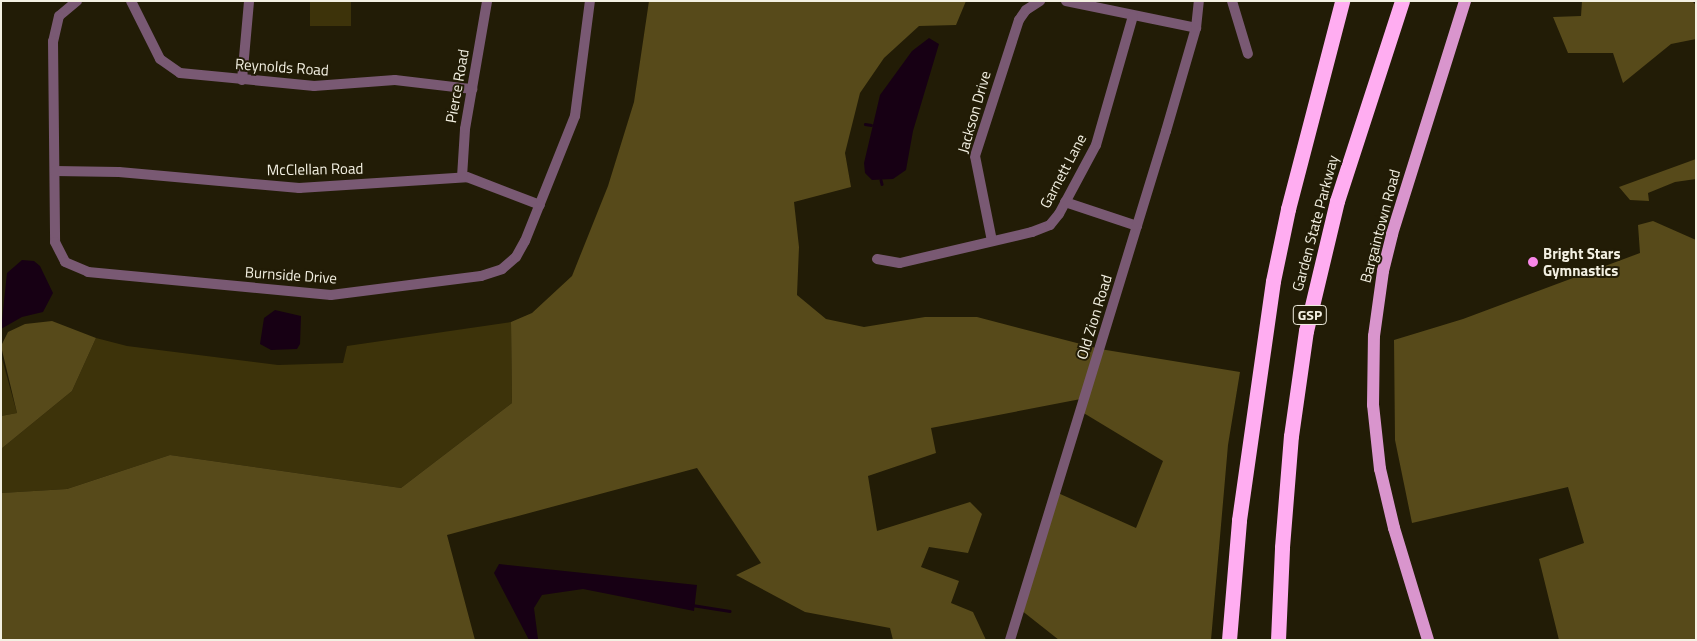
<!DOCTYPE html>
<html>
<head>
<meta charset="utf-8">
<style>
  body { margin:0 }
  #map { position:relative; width:1697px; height:641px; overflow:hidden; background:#221c06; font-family:"Titillium Web",sans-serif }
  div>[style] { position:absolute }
  .green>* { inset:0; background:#3d330a; transform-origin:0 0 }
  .forest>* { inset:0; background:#574a1a }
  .water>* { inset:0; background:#170014 }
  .stream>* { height:2.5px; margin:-1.25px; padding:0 1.25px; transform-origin:1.25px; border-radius:1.25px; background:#170014 }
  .minor>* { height:10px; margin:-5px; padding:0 5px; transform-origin:5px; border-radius:5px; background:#795973 }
  .major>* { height:12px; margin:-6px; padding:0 6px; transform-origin:6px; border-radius:6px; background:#d995cd }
  .highway>* { height:15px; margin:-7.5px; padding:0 7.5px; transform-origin:7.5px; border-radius:7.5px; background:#ffadf1 }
  .dots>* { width:14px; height:14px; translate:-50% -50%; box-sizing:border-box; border:2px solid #221c06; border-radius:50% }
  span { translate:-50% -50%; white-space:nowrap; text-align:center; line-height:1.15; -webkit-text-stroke:4px #221c06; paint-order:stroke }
  .shield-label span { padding:1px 4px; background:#221c06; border:1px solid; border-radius:4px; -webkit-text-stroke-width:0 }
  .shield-label { font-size:14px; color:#f3f0e2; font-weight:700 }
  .street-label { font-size:15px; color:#f3f0e2 }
  .poi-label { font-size:15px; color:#f3f0e2; font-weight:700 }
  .left { translate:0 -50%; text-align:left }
  .frame { position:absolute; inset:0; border:2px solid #f3f0e2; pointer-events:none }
</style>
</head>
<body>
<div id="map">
  <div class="green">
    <div style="left:310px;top:1px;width:41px;height:25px"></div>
    <div style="clip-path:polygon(511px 322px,512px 403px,401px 488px,170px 455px,67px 489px,1px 493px,1px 449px,72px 391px,96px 338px,127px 346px,278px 365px,343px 363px,347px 346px)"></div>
    <div style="clip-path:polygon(1px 355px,17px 413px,1px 416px)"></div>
  </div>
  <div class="forest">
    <div style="clip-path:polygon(649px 1px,966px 1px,956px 25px,919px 26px,884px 58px,860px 93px,845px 153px,851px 187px,794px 202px,799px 247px,797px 295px,826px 319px,864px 327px,925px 317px,977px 317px,1100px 349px,1240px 372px,1228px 445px,1211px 640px,1059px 640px,1021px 610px,1058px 493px,1136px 528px,1163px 461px,1082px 412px,1086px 398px,931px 428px,936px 453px,868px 476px,877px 531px,970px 502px,982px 514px,968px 553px,929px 547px,921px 567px,959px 581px,951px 603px,973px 612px,986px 640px,893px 640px,890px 628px,805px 612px,736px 575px,761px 563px,697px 468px,447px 535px,475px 640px,1px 640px,1px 493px,67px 489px,170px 455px,401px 488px,512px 403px,511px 322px,532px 313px,572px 276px,608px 186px,634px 102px)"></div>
    <div style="clip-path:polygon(1582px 1px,1692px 1px,1696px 5px,1696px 39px,1671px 44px,1623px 83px,1613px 53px,1568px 53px,1553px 17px,1581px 16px)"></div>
    <div style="clip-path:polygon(1696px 159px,1696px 179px,1675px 182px,1648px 193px,1649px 201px,1630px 200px,1619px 187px)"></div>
    <div style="clip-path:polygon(1653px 221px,1696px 240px,1696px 640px,1559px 640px,1539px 559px,1584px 543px,1568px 487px,1412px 523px,1395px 440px,1394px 340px,1463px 319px,1640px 253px,1638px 225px)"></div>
    <div style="clip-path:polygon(52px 321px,96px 338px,72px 391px,1px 449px,1px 416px,17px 413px,1px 346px,8px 332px,25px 324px)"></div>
  </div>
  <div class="water">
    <div style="clip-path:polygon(929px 38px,939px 44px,913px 131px,906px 170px,893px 179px,872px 180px,865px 173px,864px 163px,880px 95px,912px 51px)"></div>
    <div style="clip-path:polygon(22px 260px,34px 261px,40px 266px,53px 293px,43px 312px,22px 317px,1px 329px,7px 273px)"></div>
    <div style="clip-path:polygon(275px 310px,301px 316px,300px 344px,297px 349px,271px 350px,260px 344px,264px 318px)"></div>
    <div style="clip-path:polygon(499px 564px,697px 585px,694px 611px,583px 589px,542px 595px,534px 608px,538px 639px,529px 640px,494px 573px)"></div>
  </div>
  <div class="stream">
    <div style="left:865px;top:124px;width:6px;rotate:9deg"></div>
    <div style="left:881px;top:180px;width:4px;rotate:76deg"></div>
    <div style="left:692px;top:605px;width:38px;rotate:9deg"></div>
  </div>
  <div class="minor">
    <div style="left:77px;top:1px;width:23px;rotate:140deg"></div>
    <div style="left:59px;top:16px;width:26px;rotate:103deg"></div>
    <div style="left:53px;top:41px;width:201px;rotate:89.4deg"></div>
    <div style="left:55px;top:242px;width:22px;rotate:63deg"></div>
    <div style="left:65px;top:262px;width:25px;rotate:23deg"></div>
    <div style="left:88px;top:272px;width:244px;rotate:5.4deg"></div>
    <div style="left:331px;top:295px;width:151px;rotate:-7.2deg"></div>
    <div style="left:481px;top:276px;width:22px;rotate:-18deg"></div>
    <div style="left:502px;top:269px;width:18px;rotate:-41deg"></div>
    <div style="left:516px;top:257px;width:18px;rotate:-61deg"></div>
    <div style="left:525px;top:241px;width:135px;rotate:-68.2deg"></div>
    <div style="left:575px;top:116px;width:116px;rotate:-82.6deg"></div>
    <div style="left:131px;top:1px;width:65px;rotate:63.4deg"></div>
    <div style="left:160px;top:59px;width:24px;rotate:35deg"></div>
    <div style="left:180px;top:73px;width:135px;rotate:5.5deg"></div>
    <div style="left:314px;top:86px;width:81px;rotate:-4.2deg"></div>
    <div style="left:395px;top:80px;width:78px;rotate:6.7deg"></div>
    <div style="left:1066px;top:1px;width:133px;rotate:11.7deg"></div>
    <div style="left:1232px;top:1px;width:55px;rotate:73.2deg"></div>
    <div style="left:242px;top:80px;width:79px;rotate:-84.9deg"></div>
    <div style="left:55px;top:171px;width:64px;rotate:0.9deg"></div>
    <div style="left:119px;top:172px;width:181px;rotate:5.1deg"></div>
    <div style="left:299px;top:188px;width:168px;rotate:-3.7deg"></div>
    <div style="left:467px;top:177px;width:78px;rotate:21deg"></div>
    <div style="left:462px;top:177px;width:48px;rotate:-86.4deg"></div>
    <div style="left:465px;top:129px;width:130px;rotate:-80.2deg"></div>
    <div style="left:1065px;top:202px;width:76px;rotate:18.4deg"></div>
    <div style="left:992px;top:241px;width:87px;rotate:-101.3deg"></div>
    <div style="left:975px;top:156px;width:143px;rotate:-72.1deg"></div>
    <div style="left:1019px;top:20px;width:12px;rotate:-55deg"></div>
    <div style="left:1026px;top:10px;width:17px;rotate:-33deg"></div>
    <div style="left:877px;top:259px;width:23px;rotate:10deg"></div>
    <div style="left:900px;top:263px;width:136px;rotate:-13.2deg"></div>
    <div style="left:1032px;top:232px;width:19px;rotate:-21deg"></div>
    <div style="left:1050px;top:225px;width:14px;rotate:-51deg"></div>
    <div style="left:1059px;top:214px;width:78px;rotate:-61.8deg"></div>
    <div style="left:1096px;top:145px;width:134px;rotate:-74deg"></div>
    <div style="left:1010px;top:640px;width:532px;rotate:-72.96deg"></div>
    <div style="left:1166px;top:131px;width:107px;rotate:-73.8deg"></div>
    <div style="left:1196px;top:28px;width:27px;rotate:-84deg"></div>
  </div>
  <div class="major">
    <div style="left:1428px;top:640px;width:117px;rotate:-106.9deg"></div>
    <div style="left:1394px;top:528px;width:61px;rotate:-103.3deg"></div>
    <div style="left:1380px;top:469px;width:64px;rotate:-96.2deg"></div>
    <div style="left:1373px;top:405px;width:69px;rotate:-89.2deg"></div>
    <div style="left:1374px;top:336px;width:66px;rotate:-82.1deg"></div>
    <div style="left:1383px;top:271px;width:38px;rotate:-76deg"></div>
    <div style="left:1392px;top:234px;width:244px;rotate:-72.6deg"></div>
  </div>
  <div class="highway">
    <div style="left:1229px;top:640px;width:120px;rotate:-85.2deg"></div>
    <div style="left:1239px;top:520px;width:241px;rotate:-81.9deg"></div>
    <div style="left:1273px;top:281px;width:74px;rotate:-78.2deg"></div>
    <div style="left:1288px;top:209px;width:215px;rotate:-75.4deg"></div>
    <div style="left:1278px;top:640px;width:93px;rotate:-87.5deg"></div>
    <div style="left:1282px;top:547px;width:111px;rotate:-85.4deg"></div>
    <div style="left:1291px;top:436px;width:106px;rotate:-81.9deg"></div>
    <div style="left:1306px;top:331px;width:134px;rotate:-76.6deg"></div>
    <div style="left:1337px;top:201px;width:210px;rotate:-72deg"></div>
  </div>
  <div class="dots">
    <div style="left:1533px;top:262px;background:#f987e8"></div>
  </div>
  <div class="shield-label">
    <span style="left:1310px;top:315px">GSP</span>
  </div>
  <div class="street-label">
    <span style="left:282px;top:67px;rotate:4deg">Reynolds Road</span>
    <span style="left:457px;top:86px;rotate:-80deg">Pierce Road</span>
    <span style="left:974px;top:112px;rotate:-74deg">Jackson Drive</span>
    <span style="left:315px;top:169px;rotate:-1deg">McClellan Road</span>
    <span style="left:1063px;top:171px;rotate:-62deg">Garnett Lane</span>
    <span style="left:1315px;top:223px;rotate:-75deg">Garden State Parkway</span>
    <span style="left:1380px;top:226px;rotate:-75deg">Bargaintown Road</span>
    <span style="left:291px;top:275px;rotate:4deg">Burnside Drive</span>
    <span style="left:1094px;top:317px;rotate:-73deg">Old Zion Road</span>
  </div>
  <div class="poi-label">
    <span class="left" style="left:1543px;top:262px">Bright Stars<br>Gymnastics</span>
  </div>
  <div class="frame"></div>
</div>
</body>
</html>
